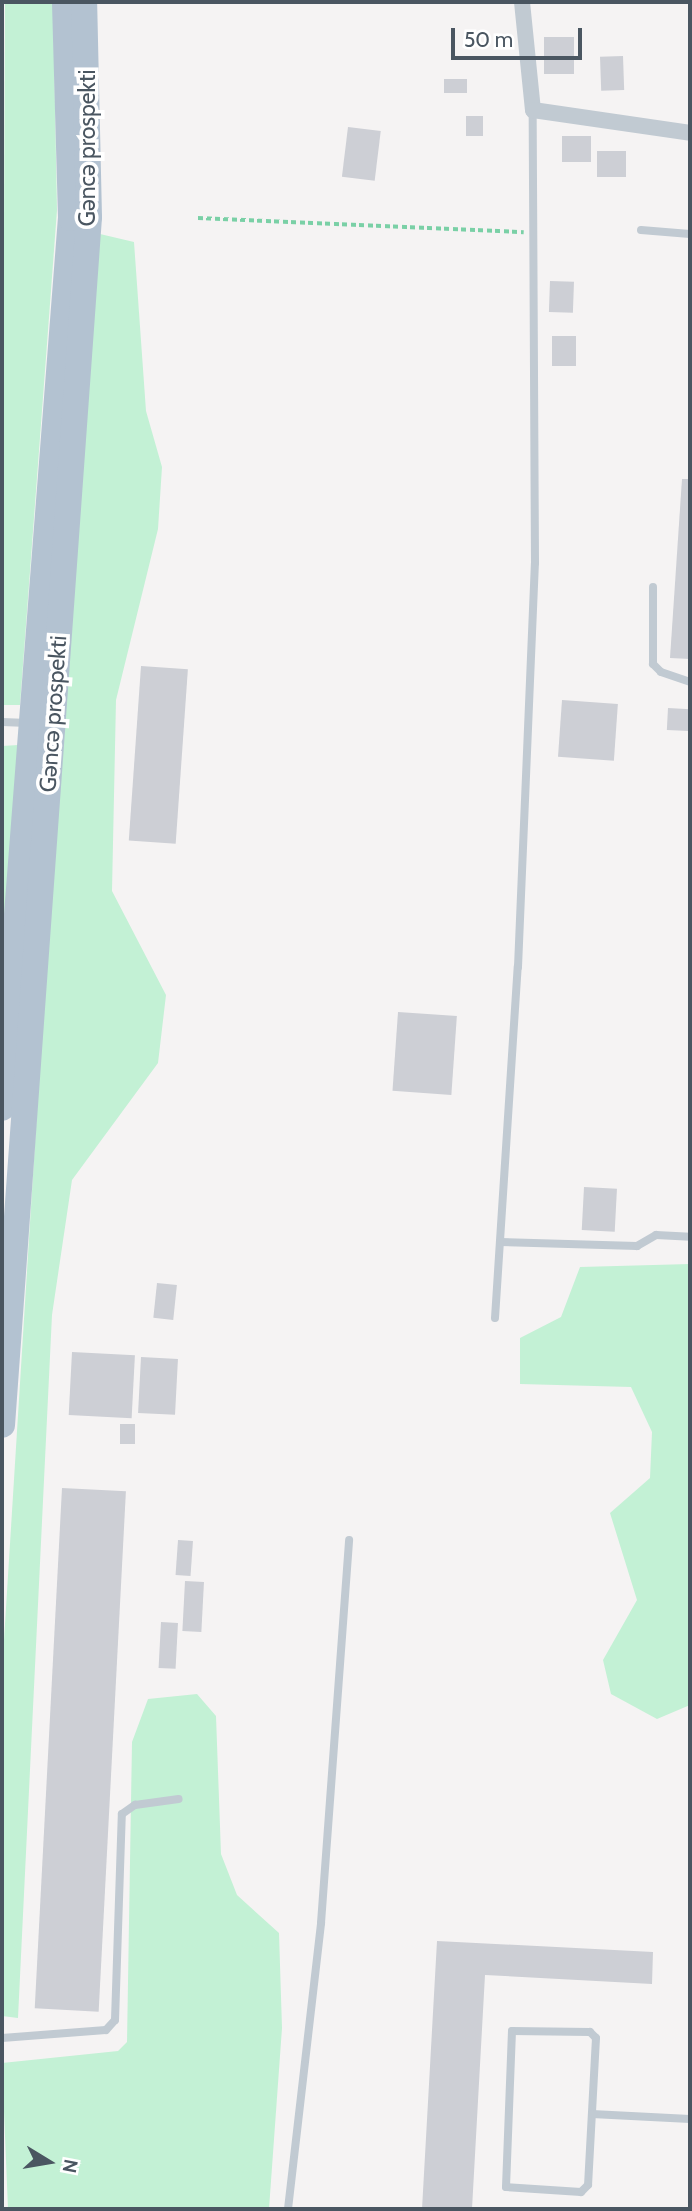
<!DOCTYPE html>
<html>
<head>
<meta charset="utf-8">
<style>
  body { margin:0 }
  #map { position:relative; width:692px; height:2211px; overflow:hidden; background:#f5f3f3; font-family:Cabin,sans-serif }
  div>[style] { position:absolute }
  .green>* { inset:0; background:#c3f1d5 }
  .building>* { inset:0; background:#cdcfd5; transform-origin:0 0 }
  .path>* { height:3.5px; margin-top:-1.75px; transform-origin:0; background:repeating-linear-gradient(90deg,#7ad0a6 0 5px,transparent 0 8.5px) }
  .lane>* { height:8px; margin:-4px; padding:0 4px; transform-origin:4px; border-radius:4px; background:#c1cad2 }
  .street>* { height:16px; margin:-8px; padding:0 8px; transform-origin:8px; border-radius:8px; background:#c1cad2 }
  .primary>* { height:26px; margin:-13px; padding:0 13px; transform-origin:13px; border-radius:13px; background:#b3c2d1 }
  span { translate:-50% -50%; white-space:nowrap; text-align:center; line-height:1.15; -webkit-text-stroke:7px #fff; paint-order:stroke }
  .street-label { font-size:23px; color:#4a5661 }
  .frame { position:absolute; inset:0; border:4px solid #4a5661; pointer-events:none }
  .north { position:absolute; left:14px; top:2127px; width:70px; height:70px; -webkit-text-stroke:5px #fff; paint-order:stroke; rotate:101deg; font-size:19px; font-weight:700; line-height:28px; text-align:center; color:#4a5661 }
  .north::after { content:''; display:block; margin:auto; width:24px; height:32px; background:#4a5661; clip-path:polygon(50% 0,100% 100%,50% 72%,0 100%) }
  .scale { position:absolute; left:451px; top:28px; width:131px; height:32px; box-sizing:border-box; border:4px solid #4a5661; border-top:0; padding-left:9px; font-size:21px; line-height:24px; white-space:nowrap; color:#4a5661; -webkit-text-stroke:5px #fff; paint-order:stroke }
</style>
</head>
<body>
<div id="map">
  <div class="green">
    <div style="clip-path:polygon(5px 2px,53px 2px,57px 210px,20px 705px,2px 705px)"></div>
    <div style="clip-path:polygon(100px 234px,134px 242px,146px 411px,162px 467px,158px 529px,116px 700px,112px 891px,166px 995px,158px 1063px,72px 1180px,52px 1315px,18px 2018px,2px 2016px,2px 1672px,49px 918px)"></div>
    <div style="clip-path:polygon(18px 745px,2px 954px,2px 746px)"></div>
    <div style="clip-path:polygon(690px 1264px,690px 1705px,657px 1719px,611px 1694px,603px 1660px,637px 1600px,610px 1513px,650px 1478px,652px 1432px,631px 1387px,520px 1384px,520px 1338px,561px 1317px,580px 1267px)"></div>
    <div style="clip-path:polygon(197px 1694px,216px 1716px,221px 1854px,237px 1895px,279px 1933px,282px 2028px,269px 2209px,8px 2209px,2px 2063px,118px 2051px,127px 2042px,132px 1742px,148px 1699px)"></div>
  </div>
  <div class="building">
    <div style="left:544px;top:37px;width:30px;height:37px"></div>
    <div style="left:623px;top:56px;width:34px;height:23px;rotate:88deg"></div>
    <div style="left:444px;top:79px;width:23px;height:14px"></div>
    <div style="left:466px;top:116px;width:17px;height:20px"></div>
    <div style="left:348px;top:127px;width:33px;height:50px;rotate:7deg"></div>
    <div style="left:562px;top:136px;width:29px;height:26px"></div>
    <div style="left:597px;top:151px;width:29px;height:26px"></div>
    <div style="left:550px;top:281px;width:24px;height:31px;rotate:2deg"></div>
    <div style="left:552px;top:336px;width:24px;height:30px"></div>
    <div style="clip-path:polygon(682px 479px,690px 479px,690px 659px,670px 658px)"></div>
    <div style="left:141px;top:666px;width:47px;height:175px;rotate:4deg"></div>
    <div style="left:562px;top:700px;width:56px;height:57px;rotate:4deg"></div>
    <div style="left:668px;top:708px;width:22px;height:22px;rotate:3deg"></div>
    <div style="left:398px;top:1012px;width:59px;height:79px;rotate:4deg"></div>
    <div style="left:584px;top:1187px;width:33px;height:43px;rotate:3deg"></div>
    <div style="left:157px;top:1283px;width:20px;height:35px;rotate:6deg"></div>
    <div style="left:72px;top:1352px;width:63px;height:63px;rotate:3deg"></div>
    <div style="left:141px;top:1357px;width:37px;height:56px;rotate:3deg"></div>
    <div style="left:120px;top:1424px;width:15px;height:20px"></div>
    <div style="left:62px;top:1488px;width:64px;height:521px;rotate:3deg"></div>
    <div style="left:178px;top:1540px;width:15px;height:35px;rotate:4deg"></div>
    <div style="left:185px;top:1581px;width:19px;height:50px;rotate:3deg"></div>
    <div style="left:161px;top:1622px;width:17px;height:46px;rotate:3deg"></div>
    <div style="clip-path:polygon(437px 1941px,653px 1952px,652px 1984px,485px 1975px,472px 2209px,422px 2209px)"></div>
  </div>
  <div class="path">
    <div style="left:198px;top:218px;width:326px;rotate:2.5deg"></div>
  </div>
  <div class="lane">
    <div style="left:641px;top:230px;width:49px;rotate:4.7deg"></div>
    <div style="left:653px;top:587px;width:77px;rotate:90deg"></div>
    <div style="left:653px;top:664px;width:11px;rotate:45deg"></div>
    <div style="left:661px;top:672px;width:31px;rotate:19deg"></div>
    <div style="left:2px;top:722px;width:26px;rotate:2deg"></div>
    <div style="left:500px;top:1242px;width:137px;rotate:1.7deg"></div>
    <div style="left:637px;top:1246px;width:22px;rotate:-30deg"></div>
    <div style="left:656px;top:1235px;width:34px;rotate:3deg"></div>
    <div style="left:495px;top:1318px;width:352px;rotate:-86.3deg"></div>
    <div style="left:518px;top:967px;width:404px;rotate:-87.6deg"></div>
    <div style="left:535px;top:563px;width:453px;rotate:-90.3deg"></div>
    <div style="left:512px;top:2031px;width:78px;rotate:0.7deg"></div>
    <div style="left:590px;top:2032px;width:8px;rotate:45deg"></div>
    <div style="left:596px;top:2038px;width:147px;rotate:93.1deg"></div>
    <div style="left:588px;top:2185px;width:10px;rotate:135deg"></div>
    <div style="left:581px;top:2192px;width:75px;rotate:-176.2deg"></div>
    <div style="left:506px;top:2187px;width:156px;rotate:-87.8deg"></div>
    <div style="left:2px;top:2038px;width:104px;rotate:-4.4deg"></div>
    <div style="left:106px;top:2030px;width:13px;rotate:-48deg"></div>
    <div style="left:115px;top:2020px;width:206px;rotate:-88.1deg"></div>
    <div style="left:122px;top:1814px;width:16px;rotate:-35deg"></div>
    <div style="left:135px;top:1805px;width:44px;rotate:-7.8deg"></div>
    <div style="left:592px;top:2114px;width:98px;rotate:2.9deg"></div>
    <div style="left:288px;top:2209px;width:288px;rotate:-83.4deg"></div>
    <div style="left:321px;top:1923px;width:384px;rotate:-85.8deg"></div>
  </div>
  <div class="street">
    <div style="left:522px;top:2px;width:109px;rotate:84.2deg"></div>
    <div style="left:533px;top:110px;width:159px;rotate:8.3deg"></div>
  </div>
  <div class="primary">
    <div style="left:2px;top:1108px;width:893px;rotate:-85.57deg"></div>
    <div style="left:71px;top:218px;width:216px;rotate:-91.6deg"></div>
    <div style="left:2px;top:1425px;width:1211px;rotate:-85.88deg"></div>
    <div style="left:89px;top:217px;width:215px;rotate:-91.3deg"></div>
  </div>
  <div class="street-label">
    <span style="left:87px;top:148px;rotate:-90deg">Gəncə prospekti</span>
    <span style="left:53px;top:714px;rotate:-86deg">Gəncə prospekti</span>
  </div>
  <div class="frame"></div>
  <div class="north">N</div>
  <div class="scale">50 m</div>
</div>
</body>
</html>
